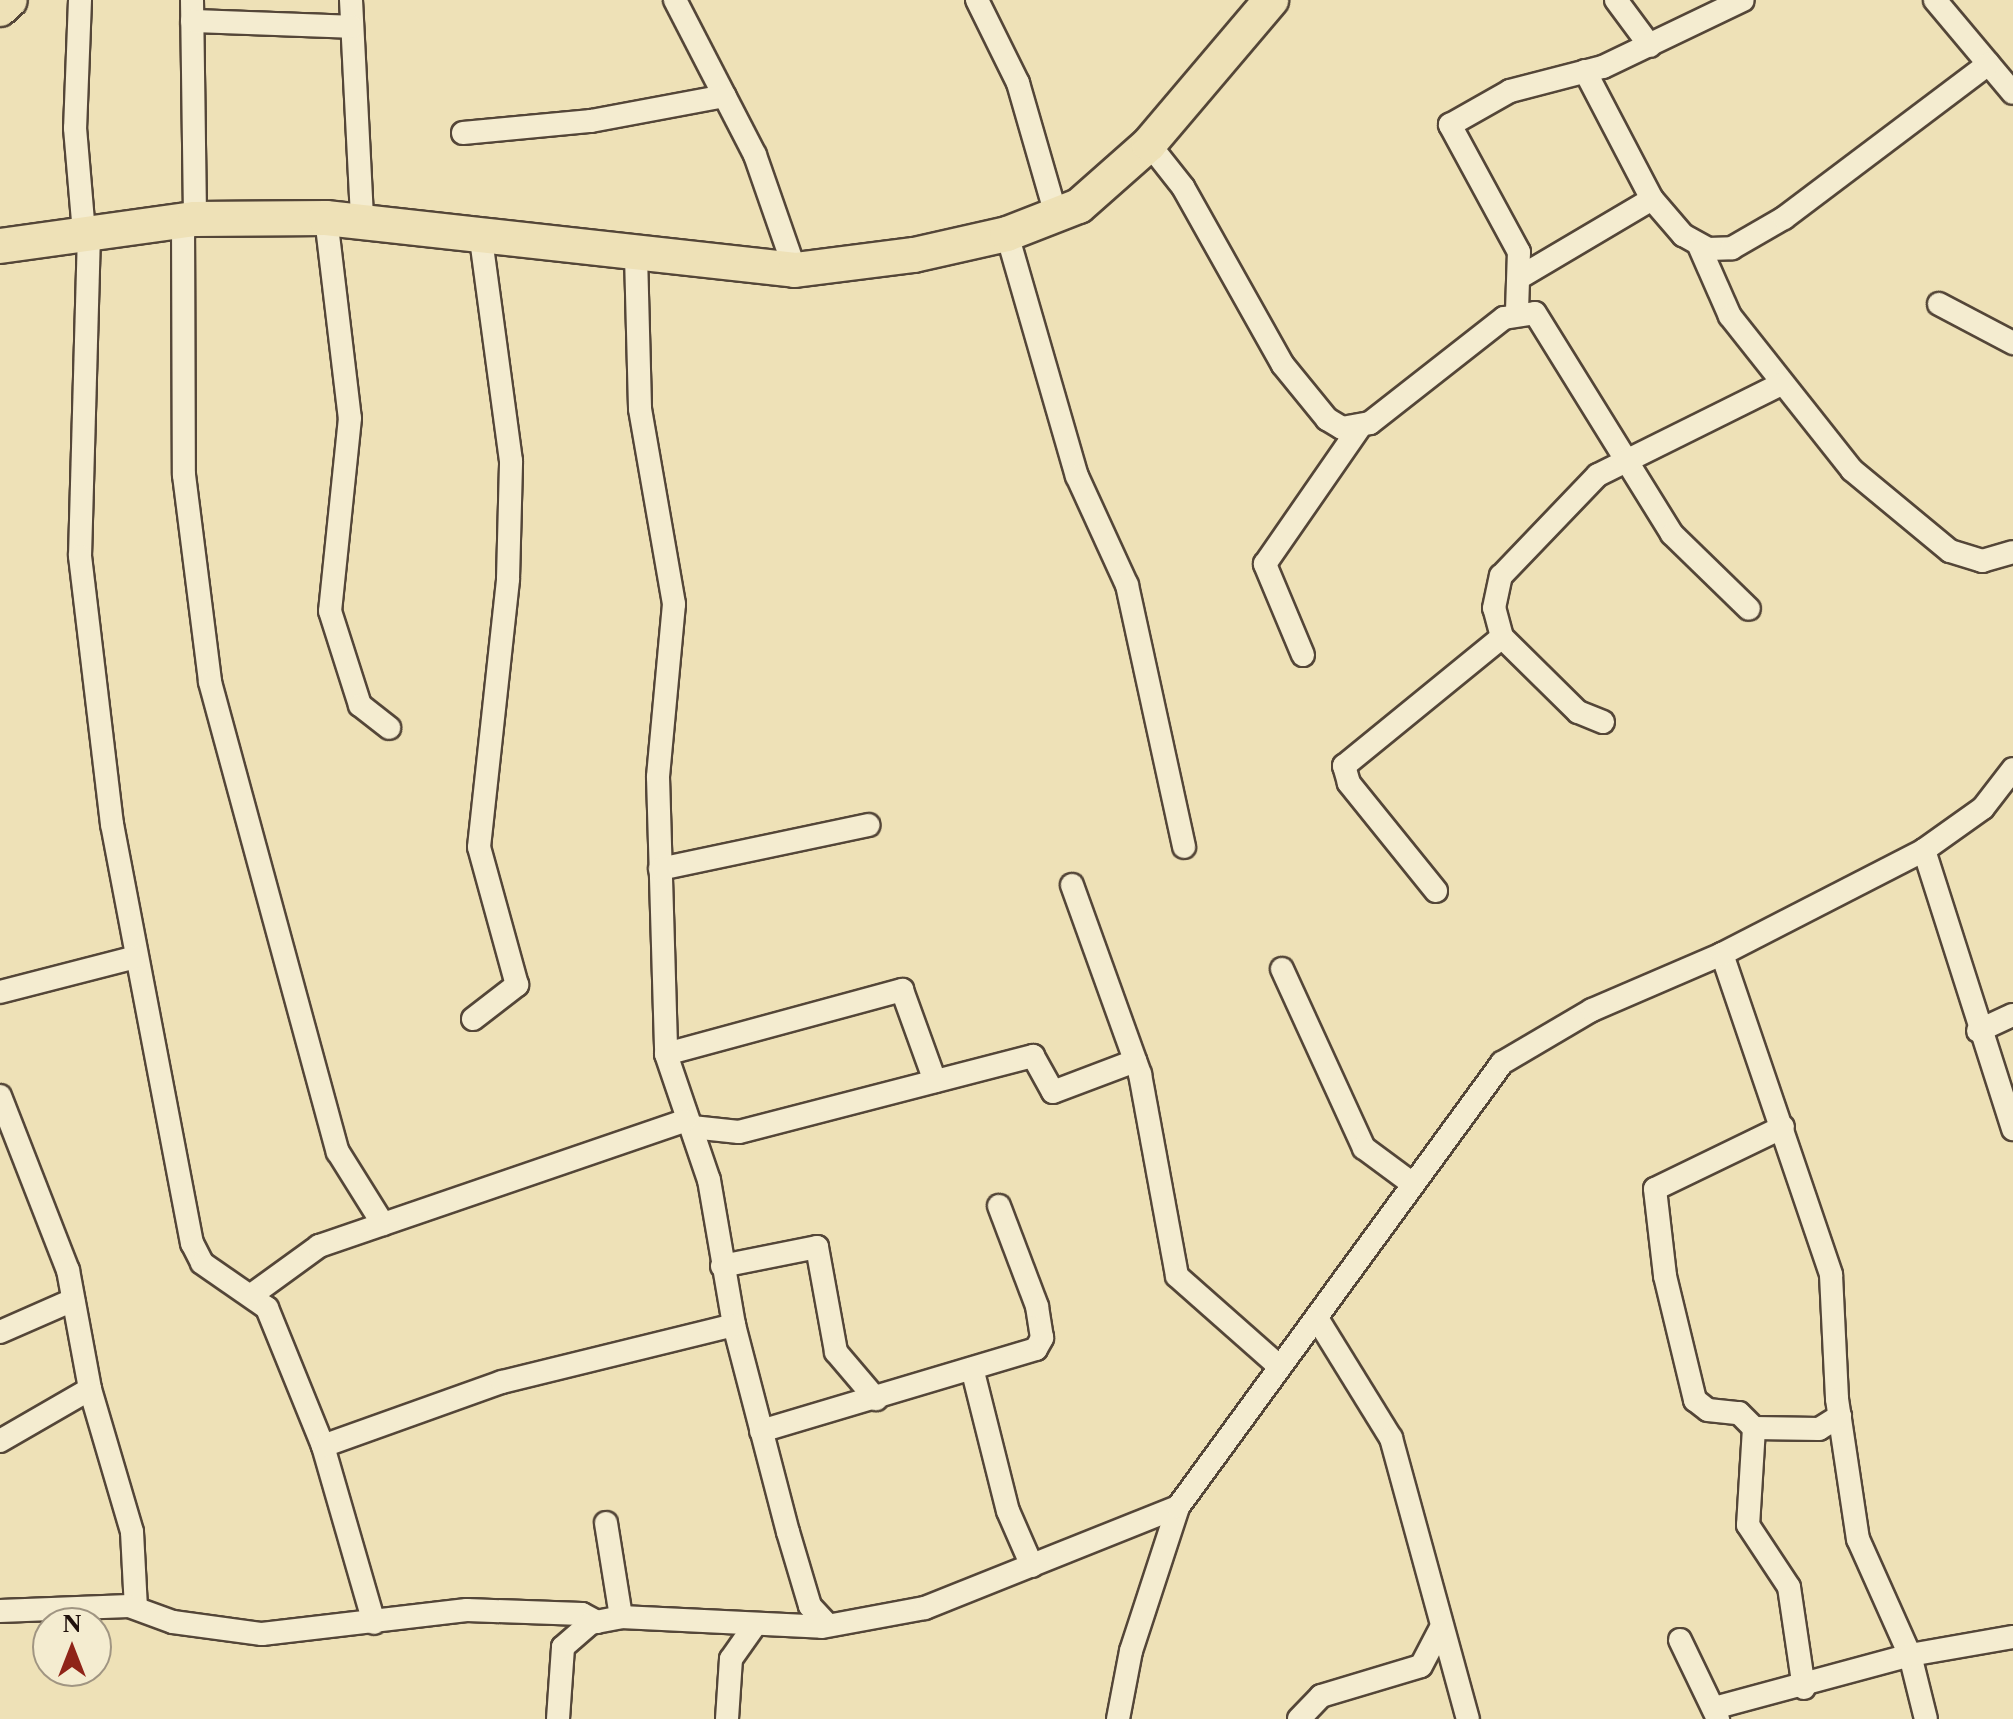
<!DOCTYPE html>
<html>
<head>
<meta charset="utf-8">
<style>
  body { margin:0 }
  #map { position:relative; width:2013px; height:1719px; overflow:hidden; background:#eee1b7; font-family:"Libre Caslon Text",serif }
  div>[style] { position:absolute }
  .roads { filter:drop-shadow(2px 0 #544638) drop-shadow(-2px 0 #544638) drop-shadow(0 2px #544638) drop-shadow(0 -2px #544638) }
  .minor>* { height:22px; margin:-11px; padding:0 11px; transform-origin:11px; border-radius:11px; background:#f4ecd0 }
  .primary>* { height:34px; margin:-17px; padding:0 17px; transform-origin:17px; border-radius:17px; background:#eee1b7 }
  span { translate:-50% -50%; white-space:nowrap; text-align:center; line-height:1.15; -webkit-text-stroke:7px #f4ecd0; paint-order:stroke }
  .north { position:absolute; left:32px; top:1607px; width:80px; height:80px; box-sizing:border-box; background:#f4ecd0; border:2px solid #a09582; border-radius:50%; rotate:0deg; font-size:22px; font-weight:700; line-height:32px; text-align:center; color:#21120d }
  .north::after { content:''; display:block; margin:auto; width:28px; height:36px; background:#8f2418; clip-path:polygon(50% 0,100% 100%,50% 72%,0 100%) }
</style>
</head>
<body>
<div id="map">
  <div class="roads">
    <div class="minor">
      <div style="left:80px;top:0;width:128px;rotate:92.2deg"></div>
      <div style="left:75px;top:128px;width:106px;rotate:85.1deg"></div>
      <div style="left:192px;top:0;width:219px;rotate:89.2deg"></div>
      <div style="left:351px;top:0;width:218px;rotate:87.1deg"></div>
      <div style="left:675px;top:0;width:174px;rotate:62.7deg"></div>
      <div style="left:755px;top:155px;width:122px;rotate:70.8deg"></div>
      <div style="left:977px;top:0;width:93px;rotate:63.7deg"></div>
      <div style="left:1018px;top:83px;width:137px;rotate:73.9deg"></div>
      <div style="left:1616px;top:0;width:57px;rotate:53.5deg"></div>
      <div style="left:1935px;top:0;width:121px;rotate:50deg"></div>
      <div style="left:192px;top:21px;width:160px;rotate:2.1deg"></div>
      <div style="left:1585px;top:71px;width:144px;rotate:62.4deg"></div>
      <div style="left:1652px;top:199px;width:48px;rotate:49.3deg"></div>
      <div style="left:1683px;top:235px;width:29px;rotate:29deg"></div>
      <div style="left:1708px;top:249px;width:24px;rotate:-2deg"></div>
      <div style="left:1732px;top:248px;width:60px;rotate:-30deg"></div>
      <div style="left:1784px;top:218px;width:256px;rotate:-37deg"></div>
      <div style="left:463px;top:133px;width:129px;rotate:-5.4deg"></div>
      <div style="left:591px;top:121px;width:136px;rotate:-10.6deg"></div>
      <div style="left:1149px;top:144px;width:55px;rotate:51.7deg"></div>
      <div style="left:1183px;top:187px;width:204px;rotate:60.7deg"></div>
      <div style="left:1283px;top:365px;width:70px;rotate:50.8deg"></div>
      <div style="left:1327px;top:419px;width:17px;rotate:31deg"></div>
      <div style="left:1342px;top:428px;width:28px;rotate:-10deg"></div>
      <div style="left:1370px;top:423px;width:170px;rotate:-38.1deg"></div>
      <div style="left:1504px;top:318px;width:31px;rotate:-9deg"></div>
      <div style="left:1535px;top:313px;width:260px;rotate:58.2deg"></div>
      <div style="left:1672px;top:534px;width:107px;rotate:44.2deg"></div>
      <div style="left:326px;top:218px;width:201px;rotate:83.2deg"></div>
      <div style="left:350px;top:418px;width:194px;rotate:95.9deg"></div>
      <div style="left:330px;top:611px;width:99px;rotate:72.3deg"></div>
      <div style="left:360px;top:705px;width:37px;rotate:38deg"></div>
      <div style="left:183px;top:221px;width:254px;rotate:89.8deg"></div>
      <div style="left:184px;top:475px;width:209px;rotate:82.8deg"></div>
      <div style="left:210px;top:682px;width:487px;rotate:74.8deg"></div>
      <div style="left:338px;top:1152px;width:85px;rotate:58deg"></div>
      <div style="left:89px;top:234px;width:322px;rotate:91.6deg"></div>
      <div style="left:80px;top:556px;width:270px;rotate:83.2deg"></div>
      <div style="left:112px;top:824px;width:427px;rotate:79.2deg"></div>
      <div style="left:192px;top:1243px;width:22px;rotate:63deg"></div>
      <div style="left:202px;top:1263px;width:79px;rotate:34.7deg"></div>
      <div style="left:267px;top:1308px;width:149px;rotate:67.9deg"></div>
      <div style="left:323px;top:1446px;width:184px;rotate:73.9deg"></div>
      <div style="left:1007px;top:234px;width:252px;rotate:73.9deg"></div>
      <div style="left:1077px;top:476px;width:120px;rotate:65.4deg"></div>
      <div style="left:1127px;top:585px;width:268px;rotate:77.7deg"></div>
      <div style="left:1700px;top:248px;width:74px;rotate:66.2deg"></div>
      <div style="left:1730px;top:316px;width:196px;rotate:51.6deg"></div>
      <div style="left:1852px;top:470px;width:127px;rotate:39.6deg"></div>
      <div style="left:1950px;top:551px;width:34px;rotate:17deg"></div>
      <div style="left:1982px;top:561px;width:32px;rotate:-16deg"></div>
      <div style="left:636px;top:255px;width:154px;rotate:88.5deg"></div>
      <div style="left:640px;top:409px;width:198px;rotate:80.1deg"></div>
      <div style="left:674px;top:604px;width:174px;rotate:95.3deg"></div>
      <div style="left:658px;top:777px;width:277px;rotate:88.3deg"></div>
      <div style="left:666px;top:1054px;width:133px;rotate:71.2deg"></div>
      <div style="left:709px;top:1180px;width:147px;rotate:80.2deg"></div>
      <div style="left:734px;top:1325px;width:214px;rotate:75.4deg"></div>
      <div style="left:788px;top:1532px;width:77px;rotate:73.4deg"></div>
      <div style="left:810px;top:1606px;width:26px;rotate:47deg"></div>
      <div style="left:1522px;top:276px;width:151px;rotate:-30.6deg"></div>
      <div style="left:1939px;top:304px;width:84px;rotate:27.8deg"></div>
      <div style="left:1517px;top:311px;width:59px;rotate:-88.1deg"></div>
      <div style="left:1519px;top:252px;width:145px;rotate:-118.5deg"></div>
      <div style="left:1450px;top:125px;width:69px;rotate:-29.5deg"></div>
      <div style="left:1510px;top:91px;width:96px;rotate:-14.5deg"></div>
      <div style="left:1603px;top:67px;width:155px;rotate:-25.6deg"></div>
      <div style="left:1303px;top:655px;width:99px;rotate:-112.7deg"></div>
      <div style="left:1265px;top:564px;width:167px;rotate:-55.3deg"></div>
      <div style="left:1603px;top:722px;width:27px;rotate:-158deg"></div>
      <div style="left:1578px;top:712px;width:107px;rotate:-135.4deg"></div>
      <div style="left:1502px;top:637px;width:30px;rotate:-105deg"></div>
      <div style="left:1494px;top:608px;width:33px;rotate:-78deg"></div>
      <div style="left:1501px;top:576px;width:140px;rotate:-46.2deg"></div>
      <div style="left:1598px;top:475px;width:204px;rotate:-26.4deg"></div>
      <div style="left:1924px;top:850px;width:293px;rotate:72.3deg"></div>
      <div style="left:660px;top:869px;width:213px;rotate:-11.9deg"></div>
      <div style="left:1072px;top:885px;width:201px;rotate:70.2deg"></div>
      <div style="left:1140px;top:1074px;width:205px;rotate:79.6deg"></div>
      <div style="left:1177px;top:1276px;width:137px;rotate:41.5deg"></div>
      <div style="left:1436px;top:891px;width:139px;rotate:-128.9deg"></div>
      <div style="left:1349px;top:783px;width:18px;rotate:-106deg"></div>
      <div style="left:1344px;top:766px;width:204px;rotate:-39.2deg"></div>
      <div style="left:1722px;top:954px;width:339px;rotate:71.2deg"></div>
      <div style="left:1831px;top:1275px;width:124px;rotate:87.2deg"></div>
      <div style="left:1837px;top:1399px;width:142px;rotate:81.5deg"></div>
      <div style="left:1858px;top:1539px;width:127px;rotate:65.9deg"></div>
      <div style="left:1910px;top:1655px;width:66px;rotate:76deg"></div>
      <div style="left:1282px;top:969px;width:197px;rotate:65.4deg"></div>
      <div style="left:1364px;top:1148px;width:57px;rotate:36.5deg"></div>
      <div style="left:0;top:992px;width:140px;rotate:-14.4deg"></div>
      <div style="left:473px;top:1019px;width:56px;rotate:-37.7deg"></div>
      <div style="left:517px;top:985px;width:143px;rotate:-105.4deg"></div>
      <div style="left:479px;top:847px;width:270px;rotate:-83.8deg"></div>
      <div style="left:508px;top:579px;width:118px;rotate:-88.5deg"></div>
      <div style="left:511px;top:461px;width:232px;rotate:-97.7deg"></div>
      <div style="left:1978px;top:1031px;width:38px;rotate:-25deg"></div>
      <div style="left:666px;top:1054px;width:245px;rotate:-15.2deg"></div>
      <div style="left:902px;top:990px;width:97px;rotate:70.1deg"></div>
      <div style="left:0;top:1096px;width:187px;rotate:68.7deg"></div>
      <div style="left:68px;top:1270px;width:121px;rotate:79.5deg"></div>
      <div style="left:90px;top:1389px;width:149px;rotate:73.6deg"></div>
      <div style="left:132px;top:1532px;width:76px;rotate:87deg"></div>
      <div style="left:692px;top:1127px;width:47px;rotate:6.1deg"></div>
      <div style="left:739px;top:1132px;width:304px;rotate:-14.5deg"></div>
      <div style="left:1033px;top:1056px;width:41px;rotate:60.9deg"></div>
      <div style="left:1053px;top:1092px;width:88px;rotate:-20.7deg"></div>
      <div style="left:1783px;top:1127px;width:142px;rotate:154.2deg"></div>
      <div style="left:1655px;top:1189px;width:88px;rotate:83.4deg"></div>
      <div style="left:1665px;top:1276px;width:128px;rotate:76.4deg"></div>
      <div style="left:1695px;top:1400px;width:16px;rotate:38deg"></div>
      <div style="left:1708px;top:1410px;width:31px;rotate:6deg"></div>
      <div style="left:1739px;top:1413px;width:21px;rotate:45deg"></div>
      <div style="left:1754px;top:1428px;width:97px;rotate:93.5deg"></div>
      <div style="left:1748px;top:1525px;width:74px;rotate:56.5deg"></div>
      <div style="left:1789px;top:1587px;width:102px;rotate:81.6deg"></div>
      <div style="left:722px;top:1266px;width:97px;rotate:-11.3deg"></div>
      <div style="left:817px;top:1247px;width:107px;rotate:79.7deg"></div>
      <div style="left:836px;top:1352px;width:62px;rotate:49.6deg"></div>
      <div style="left:253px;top:1294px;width:82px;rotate:-36deg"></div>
      <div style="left:319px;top:1246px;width:386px;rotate:-18.9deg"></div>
      <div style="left:1318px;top:1320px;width:139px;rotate:58.3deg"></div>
      <div style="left:1391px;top:1438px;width:291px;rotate:74.7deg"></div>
      <div style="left:0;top:1332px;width:80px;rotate:-23.7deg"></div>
      <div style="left:973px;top:1372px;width:143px;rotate:75.9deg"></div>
      <div style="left:1008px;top:1511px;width:60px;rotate:66.4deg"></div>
      <div style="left:1754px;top:1428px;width:65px;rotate:0.9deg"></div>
      <div style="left:1819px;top:1429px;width:25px;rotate:-32deg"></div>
      <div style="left:761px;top:1431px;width:287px;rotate:-16.6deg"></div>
      <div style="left:1036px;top:1349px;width:13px;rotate:-61deg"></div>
      <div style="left:1042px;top:1338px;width:32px;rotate:-99deg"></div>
      <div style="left:1037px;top:1306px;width:107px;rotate:-110.8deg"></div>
      <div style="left:0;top:1441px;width:104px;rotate:-30deg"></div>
      <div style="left:323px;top:1446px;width:190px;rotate:-19.7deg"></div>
      <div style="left:502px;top:1382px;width:239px;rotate:-13.8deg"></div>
      <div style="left:606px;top:1523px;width:95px;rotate:80.9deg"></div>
      <div style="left:0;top:1611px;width:129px;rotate:-2.2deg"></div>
      <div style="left:129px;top:1606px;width:47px;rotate:20deg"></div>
      <div style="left:173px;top:1622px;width:90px;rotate:7.7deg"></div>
      <div style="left:262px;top:1634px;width:206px;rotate:-6.7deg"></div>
      <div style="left:467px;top:1610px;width:115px;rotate:2deg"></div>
      <div style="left:582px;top:1614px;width:17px;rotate:28deg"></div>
      <div style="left:1680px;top:1640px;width:88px;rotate:64.3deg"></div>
      <div style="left:1714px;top:1708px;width:203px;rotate:-15.1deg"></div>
      <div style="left:1910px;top:1655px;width:105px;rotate:-9.9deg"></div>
      <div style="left:558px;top:1719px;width:72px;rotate:-86deg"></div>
      <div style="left:563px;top:1647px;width:37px;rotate:-41deg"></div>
      <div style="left:591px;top:1623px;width:31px;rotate:-11deg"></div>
      <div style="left:621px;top:1617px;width:201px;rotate:2.8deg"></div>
      <div style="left:822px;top:1627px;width:105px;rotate:-10.5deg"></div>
      <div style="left:925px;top:1608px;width:272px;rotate:-21.8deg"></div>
      <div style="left:727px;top:1719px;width:60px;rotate:-86.2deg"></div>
      <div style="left:731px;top:1659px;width:42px;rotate:-54.8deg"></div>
      <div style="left:1118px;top:1719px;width:69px;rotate:-79.2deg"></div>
      <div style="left:1131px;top:1651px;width:151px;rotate:-71.9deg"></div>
      <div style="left:1178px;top:1507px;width:550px;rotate:-53.88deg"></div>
      <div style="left:1502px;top:1063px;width:104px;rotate:-30.5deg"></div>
      <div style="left:1592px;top:1010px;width:142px;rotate:-23.3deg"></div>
      <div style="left:1722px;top:954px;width:227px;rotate:-27.2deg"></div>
      <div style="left:1924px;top:850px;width:72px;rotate:-35.4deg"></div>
      <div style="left:1983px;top:808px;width:49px;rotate:-52.4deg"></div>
      <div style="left:1299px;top:1719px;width:32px;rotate:-46deg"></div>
      <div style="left:1321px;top:1696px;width:104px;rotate:-16.7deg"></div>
      <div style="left:1421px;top:1666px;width:45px;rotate:-62.3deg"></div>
    </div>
    <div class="primary">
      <div style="left:0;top:9px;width:13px;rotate:-42deg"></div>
      <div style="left:0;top:246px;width:197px;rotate:-7.9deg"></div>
      <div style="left:195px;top:219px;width:131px;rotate:-0.4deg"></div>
      <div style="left:326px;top:218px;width:472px;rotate:6.3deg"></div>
      <div style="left:795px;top:270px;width:120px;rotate:-7.2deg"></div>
      <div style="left:914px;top:255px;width:95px;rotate:-12.7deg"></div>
      <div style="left:1007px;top:234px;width:77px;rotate:-21.3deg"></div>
      <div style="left:1079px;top:206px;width:94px;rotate:-41.5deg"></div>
      <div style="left:1149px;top:144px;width:189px;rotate:-49.7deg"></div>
    </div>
  </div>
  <div class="north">N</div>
</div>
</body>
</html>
